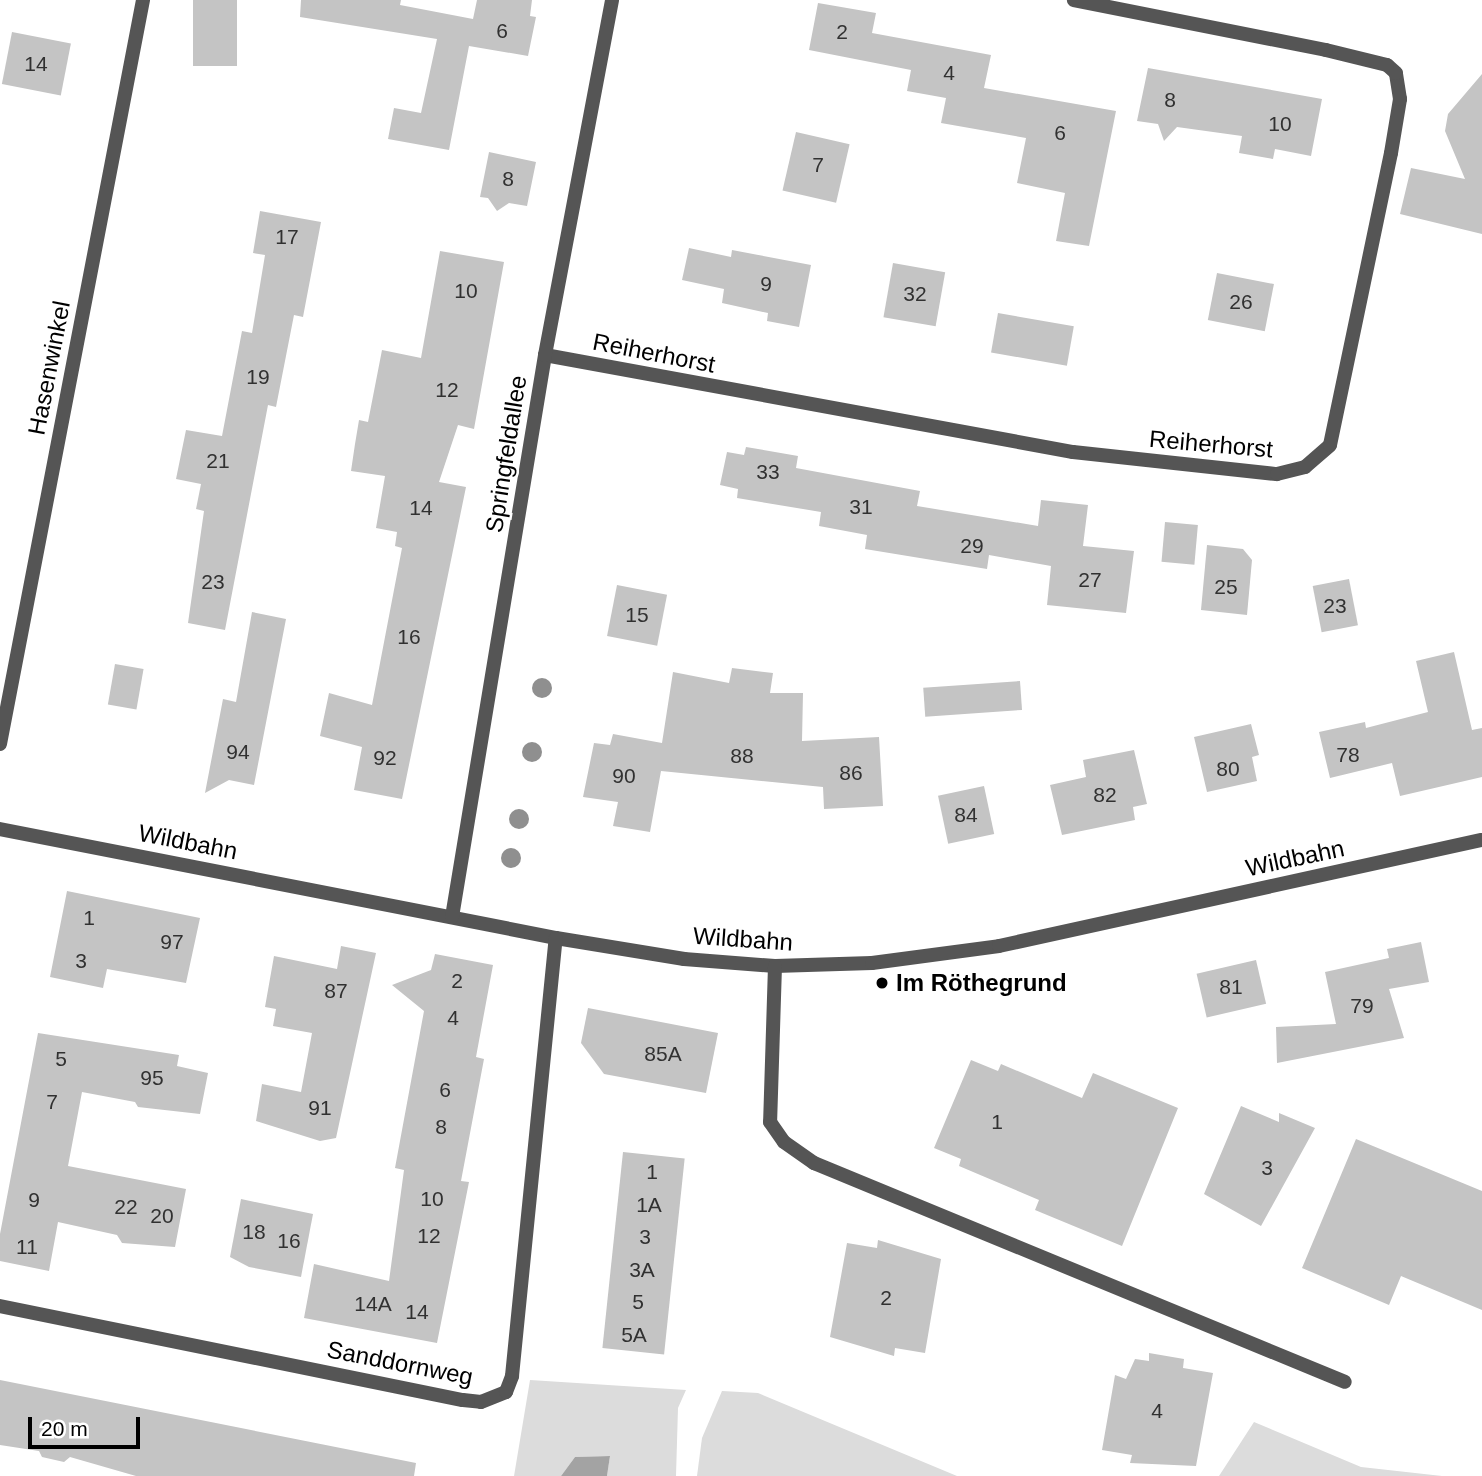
<!DOCTYPE html>
<html>
<head>
<meta charset="utf-8">
<style>
  body { margin:0 }
  #map { position:relative; width:1482px; height:1476px; overflow:hidden; background:#fff; font-family:Arial,sans-serif }
  div>[style] { position:absolute }
  .green>* { inset:0; background:#dcdcdc }
  .water>* { inset:0; background:#a3a3a3 }
  .building>* { inset:0; background:#c4c4c4; transform-origin:0 0 }
  .minor>* { height:14px; margin:-7px; padding:0 7px; transform-origin:7px; border-radius:7px; background:#555 }
  .trees>* { width:20px; height:20px; margin:-10px; border-radius:50%; background:#8f8f8f }
  .dots>* { width:19px; height:19px; translate:-50% -50%; box-sizing:border-box; border:4px solid #fff; border-radius:50% }
  span { translate:-50% -50%; white-space:nowrap; text-align:center; line-height:1.15; -webkit-text-stroke:5px #fff; paint-order:stroke }
  .number-label { font-size:21px; color:#313131 }
  .number-label span { -webkit-text-stroke-width:0 }
  .street-label { font-size:24px; color:#000 }
  .poi-label { font-size:24px; color:#000; font-weight:700 }
  .left { translate:0 -50%; text-align:left }
  .scale { position:absolute; left:28px; top:1417px; width:112px; height:32px; box-sizing:border-box; border:4px solid #000; border-top:0; padding-left:9px; font-size:21px; line-height:24px; white-space:nowrap; color:#000; -webkit-text-stroke:5px #fff; paint-order:stroke }
</style>
</head>
<body>
<div id="map">
  <div class="green">
    <div style="clip-path:polygon(530px 1380px,686px 1390px,678px 1408px,676px 1476px,607px 1476px,610px 1456px,575px 1457px,561px 1476px,514px 1476px)"></div>
    <div style="clip-path:polygon(722px 1391px,758px 1393px,957px 1476px,697px 1476px,702px 1438px)"></div>
    <div style="clip-path:polygon(1254px 1422px,1361px 1467px,1442px 1476px,1219px 1476px)"></div>
  </div>
  <div class="water">
    <div style="clip-path:polygon(610px 1456px,607px 1476px,561px 1476px,575px 1457px)"></div>
  </div>
  <div class="building">
    <div style="left:193px;top:0;width:44px;height:66px"></div>
    <div style="clip-path:polygon(301px 0,401px 0,400px 5px,473px 19px,477px 0,532px 0,530px 16px,536px 17px,528px 56px,469px 46px,449px 150px,388px 139px,394px 108px,421px 113px,437px 39px,300px 17px)"></div>
    <div style="clip-path:polygon(818px 3px,876px 13px,872px 33px,991px 55px,984px 88px,1116px 111px,1089px 246px,1056px 241px,1065px 193px,1017px 183px,1026px 138px,941px 123px,946px 98px,907px 91px,911px 70px,809px 50px)"></div>
    <div style="left:12px;top:32px;width:60px;height:53px;rotate:11deg"></div>
    <div style="clip-path:polygon(1148px 68px,1322px 99px,1311px 156px,1275px 149px,1273px 159px,1239px 153px,1242px 136px,1177px 127px,1164px 141px,1158px 124px,1137px 121px)"></div>
    <div style="clip-path:polygon(1482px 74px,1482px 234px,1400px 214px,1411px 168px,1465px 179px,1445px 131px,1448px 114px)"></div>
    <div style="left:796px;top:132px;width:55px;height:60px;rotate:13deg"></div>
    <div style="clip-path:polygon(489px 152px,536px 162px,527px 206px,509px 203px,497px 211px,488px 198px,480px 197px)"></div>
    <div style="clip-path:polygon(260px 211px,321px 222px,303px 317px,294px 315px,276px 407px,268px 405px,225px 630px,188px 623px,204px 511px,196px 509px,201px 484px,176px 479px,186px 430px,222px 436px,242px 331px,252px 333px,265px 255px,253px 253px)"></div>
    <div style="clip-path:polygon(689px 248px,731px 257px,732px 250px,811px 265px,799px 327px,767px 321px,768px 313px,722px 303px,724px 289px,682px 280px)"></div>
    <div style="clip-path:polygon(440px 251px,504px 262px,474px 429px,458px 425px,439px 482px,466px 487px,402px 799px,354px 790px,362px 747px,320px 736px,329px 693px,372px 705px,402px 548px,395px 546px,397px 532px,376px 528px,385px 476px,351px 471px,355px 444px,359px 420px,368px 422px,382px 350px,421px 358px)"></div>
    <div style="left:893px;top:263px;width:53px;height:55px;rotate:10deg"></div>
    <div style="left:1217px;top:273px;width:58px;height:48px;rotate:11deg"></div>
    <div style="left:998px;top:313px;width:77px;height:40px;rotate:10deg"></div>
    <div style="clip-path:polygon(746px 447px,798px 456px,796px 468px,920px 491px,917px 506px,1038px 526px,1041px 500px,1088px 505px,1083px 546px,1134px 551px,1126px 613px,1047px 605px,1051px 566px,989px 555px,987px 569px,865px 549px,867px 535px,819px 526px,821px 512px,737px 498px,738px 489px,720px 485px,727px 452px,744px 455px)"></div>
    <div style="left:1165px;top:522px;width:33px;height:40px;rotate:5deg"></div>
    <div style="clip-path:polygon(1207px 545px,1243px 549px,1252px 560px,1247px 615px,1201px 610px)"></div>
    <div style="left:1349px;top:579px;width:47px;height:37px;rotate:79deg"></div>
    <div style="left:617px;top:585px;width:51px;height:52px;rotate:11deg"></div>
    <div style="clip-path:polygon(252px 612px,286px 619px,254px 785px,229px 780px,205px 793px,223px 699px,236px 702px)"></div>
    <div style="clip-path:polygon(1454px 652px,1472px 730px,1482px 728px,1482px 777px,1400px 796px,1392px 763px,1330px 778px,1319px 732px,1365px 722px,1366px 728px,1428px 712px,1416px 661px)"></div>
    <div style="left:115px;top:664px;width:29px;height:41px;rotate:10deg"></div>
    <div style="clip-path:polygon(732px 668px,773px 673px,770px 693px,803px 693px,802px 741px,879px 737px,883px 806px,824px 809px,823px 787px,661px 771px,650px 832px,613px 826px,618px 802px,583px 797px,594px 743px,610px 745px,613px 734px,662px 743px,673px 672px,729px 683px)"></div>
    <div style="left:1020px;top:681px;width:29px;height:97px;rotate:86deg"></div>
    <div style="clip-path:polygon(1251px 724px,1259px 755px,1252px 757px,1257px 781px,1207px 792px,1194px 737px)"></div>
    <div style="clip-path:polygon(1134px 750px,1147px 804px,1133px 807px,1135px 820px,1062px 835px,1050px 785px,1086px 777px,1083px 760px)"></div>
    <div style="left:984px;top:786px;width:49px;height:47px;rotate:78deg"></div>
    <div style="clip-path:polygon(67px 891px,200px 918px,186px 983px,107px 969px,103px 988px,50px 977px)"></div>
    <div style="clip-path:polygon(1421px 942px,1429px 982px,1389px 989px,1404px 1038px,1277px 1063px,1276px 1027px,1336px 1024px,1325px 972px,1389px 958px,1387px 949px)"></div>
    <div style="clip-path:polygon(341px 946px,376px 953px,336px 1138px,320px 1141px,256px 1121px,262px 1084px,301px 1092px,312px 1033px,273px 1026px,276px 1009px,265px 1007px,274px 956px,337px 969px)"></div>
    <div style="clip-path:polygon(435px 954px,493px 965px,476px 1057px,484px 1059px,461px 1181px,469px 1182px,437px 1343px,304px 1318px,314px 1264px,389px 1281px,404px 1170px,395px 1168px,424px 1011px,392px 985px,431px 970px)"></div>
    <div style="left:1256px;top:960px;width:45px;height:61px;rotate:77deg"></div>
    <div style="clip-path:polygon(588px 1008px,718px 1033px,706px 1093px,604px 1074px,581px 1043px)"></div>
    <div style="clip-path:polygon(38px 1033px,179px 1055px,177px 1066px,208px 1073px,200px 1114px,138px 1107px,135px 1102px,82px 1092px,68px 1166px,186px 1189px,175px 1247px,122px 1243px,117px 1235px,58px 1222px,49px 1271px,0 1261px,0 1234px)"></div>
    <div style="clip-path:polygon(971px 1060px,998px 1071px,1001px 1064px,1082px 1098px,1093px 1073px,1178px 1108px,1122px 1246px,1035px 1210px,1039px 1200px,959px 1166px,961px 1159px,934px 1148px)"></div>
    <div style="clip-path:polygon(1241px 1106px,1279px 1122px,1279px 1113px,1315px 1128px,1261px 1226px,1204px 1194px)"></div>
    <div style="clip-path:polygon(1356px 1139px,1482px 1191px,1482px 1310px,1401px 1276px,1389px 1305px,1302px 1268px)"></div>
    <div style="left:623px;top:1152px;width:62px;height:197px;rotate:6deg"></div>
    <div style="clip-path:polygon(241px 1199px,313px 1214px,301px 1277px,249px 1267px,230px 1257px)"></div>
    <div style="clip-path:polygon(878px 1240px,941px 1259px,925px 1353px,895px 1348px,894px 1356px,830px 1337px,847px 1243px,877px 1248px)"></div>
    <div style="clip-path:polygon(1149px 1353px,1184px 1359px,1183px 1368px,1213px 1373px,1196px 1466px,1130px 1463px,1132px 1455px,1102px 1450px,1115px 1375px,1126px 1379px,1135px 1359px,1149px 1361px)"></div>
    <div style="clip-path:polygon(0 1380px,416px 1463px,414px 1476px,136px 1476px,70px 1457px,64px 1462px,42px 1457px,39px 1451px,0 1445px)"></div>
  </div>
  <div class="minor">
    <div style="left:545px;top:355px;width:537px;rotate:10.41deg"></div>
    <div style="left:1073px;top:452px;width:205px;rotate:6.2deg"></div>
    <div style="left:1277px;top:474px;width:29px;rotate:-14deg"></div>
    <div style="left:1305px;top:467px;width:33px;rotate:-41deg"></div>
    <div style="left:1330px;top:445px;width:298px;rotate:-78.2deg"></div>
    <div style="left:1391px;top:153px;width:55px;rotate:-80.5deg"></div>
    <div style="left:1400px;top:99px;width:26px;rotate:-99deg"></div>
    <div style="left:1396px;top:73px;width:12px;rotate:-138deg"></div>
    <div style="left:1387px;top:65px;width:63px;rotate:-166.2deg"></div>
    <div style="left:1326px;top:50px;width:257px;rotate:-168.8deg"></div>
    <div style="left:0;top:744px;width:758px;rotate:-79.12deg"></div>
    <div style="left:0;top:829px;width:567px;rotate:11.09deg"></div>
    <div style="left:556px;top:938px;width:130px;rotate:9.3deg"></div>
    <div style="left:684px;top:959px;width:91px;rotate:4.4deg"></div>
    <div style="left:775px;top:966px;width:97px;rotate:-1.8deg"></div>
    <div style="left:872px;top:963px;width:128px;rotate:-7.6deg"></div>
    <div style="left:999px;top:946px;width:494px;rotate:-12.4deg"></div>
    <div style="left:452px;top:917px;width:570px;rotate:-80.6deg"></div>
    <div style="left:545px;top:355px;width:361px;rotate:-79.3deg"></div>
    <div style="left:775px;top:966px;width:156px;rotate:91.8deg"></div>
    <div style="left:770px;top:1122px;width:24px;rotate:55deg"></div>
    <div style="left:784px;top:1142px;width:37px;rotate:35deg"></div>
    <div style="left:814px;top:1163px;width:574px;rotate:22.41deg"></div>
    <div style="left:0;top:1306px;width:472px;rotate:11.5deg"></div>
    <div style="left:463px;top:1400px;width:18px;rotate:6deg"></div>
    <div style="left:481px;top:1402px;width:27px;rotate:-22deg"></div>
    <div style="left:506px;top:1392px;width:17px;rotate:-69deg"></div>
    <div style="left:512px;top:1376px;width:440px;rotate:-84.3deg"></div>
  </div>
  <div class="trees">
    <div style="left:542px;top:688px"></div>
    <div style="left:532px;top:752px"></div>
    <div style="left:519px;top:819px"></div>
    <div style="left:511px;top:858px"></div>
  </div>
  <div class="dots">
    <div style="left:882px;top:983px;background:#000"></div>
  </div>
  <div class="number-label">
    <span style="left:502px;top:31px">6</span>
    <span style="left:842px;top:32px">2</span>
    <span style="left:36px;top:64px">14</span>
    <span style="left:949px;top:73px">4</span>
    <span style="left:1170px;top:100px">8</span>
    <span style="left:1280px;top:124px">10</span>
    <span style="left:1060px;top:133px">6</span>
    <span style="left:818px;top:165px">7</span>
    <span style="left:508px;top:179px">8</span>
    <span style="left:287px;top:237px">17</span>
    <span style="left:766px;top:284px">9</span>
    <span style="left:466px;top:291px">10</span>
    <span style="left:915px;top:294px">32</span>
    <span style="left:1241px;top:302px">26</span>
    <span style="left:258px;top:377px">19</span>
    <span style="left:447px;top:390px">12</span>
    <span style="left:218px;top:461px">21</span>
    <span style="left:768px;top:472px">33</span>
    <span style="left:861px;top:507px">31</span>
    <span style="left:421px;top:508px">14</span>
    <span style="left:972px;top:546px">29</span>
    <span style="left:1090px;top:580px">27</span>
    <span style="left:213px;top:582px">23</span>
    <span style="left:1226px;top:587px">25</span>
    <span style="left:1335px;top:606px">23</span>
    <span style="left:637px;top:615px">15</span>
    <span style="left:409px;top:637px">16</span>
    <span style="left:238px;top:752px">94</span>
    <span style="left:1348px;top:755px">78</span>
    <span style="left:742px;top:756px">88</span>
    <span style="left:385px;top:758px">92</span>
    <span style="left:1228px;top:769px">80</span>
    <span style="left:851px;top:773px">86</span>
    <span style="left:624px;top:776px">90</span>
    <span style="left:1105px;top:795px">82</span>
    <span style="left:966px;top:815px">84</span>
    <span style="left:89px;top:918px">1</span>
    <span style="left:172px;top:942px">97</span>
    <span style="left:81px;top:961px">3</span>
    <span style="left:457px;top:981px">2</span>
    <span style="left:1231px;top:987px">81</span>
    <span style="left:336px;top:991px">87</span>
    <span style="left:1362px;top:1006px">79</span>
    <span style="left:453px;top:1018px">4</span>
    <span style="left:663px;top:1054px">85A</span>
    <span style="left:61px;top:1059px">5</span>
    <span style="left:152px;top:1078px">95</span>
    <span style="left:445px;top:1090px">6</span>
    <span style="left:52px;top:1102px">7</span>
    <span style="left:320px;top:1108px">91</span>
    <span style="left:997px;top:1122px">1</span>
    <span style="left:441px;top:1127px">8</span>
    <span style="left:1267px;top:1168px">3</span>
    <span style="left:652px;top:1172px">1</span>
    <span style="left:432px;top:1199px">10</span>
    <span style="left:34px;top:1200px">9</span>
    <span style="left:649px;top:1205px">1A</span>
    <span style="left:126px;top:1207px">22</span>
    <span style="left:162px;top:1216px">20</span>
    <span style="left:254px;top:1232px">18</span>
    <span style="left:429px;top:1236px">12</span>
    <span style="left:645px;top:1237px">3</span>
    <span style="left:289px;top:1241px">16</span>
    <span style="left:27px;top:1247px">11</span>
    <span style="left:642px;top:1270px">3A</span>
    <span style="left:886px;top:1298px">2</span>
    <span style="left:638px;top:1302px">5</span>
    <span style="left:373px;top:1304px">14A</span>
    <span style="left:417px;top:1312px">14</span>
    <span style="left:634px;top:1335px">5A</span>
    <span style="left:1157px;top:1411px">4</span>
  </div>
  <div class="street-label">
    <span style="left:654px;top:353px;rotate:11deg">Reiherhorst</span>
    <span style="left:49px;top:368px;rotate:-79deg">Hasenwinkel</span>
    <span style="left:1211px;top:444px;rotate:5deg">Reiherhorst</span>
    <span style="left:506px;top:454px;rotate:-81deg">Springfeldallee</span>
    <span style="left:188px;top:842px;rotate:11deg">Wildbahn</span>
    <span style="left:1295px;top:858px;rotate:-12deg">Wildbahn</span>
    <span style="left:743px;top:939px;rotate:4deg">Wildbahn</span>
    <span style="left:400px;top:1363px;rotate:11deg">Sanddornweg</span>
  </div>
  <div class="poi-label">
    <span class="left" style="left:896px;top:983px">Im Röthegrund</span>
  </div>
  <div class="scale">20 m</div>
</div>
</body>
</html>
